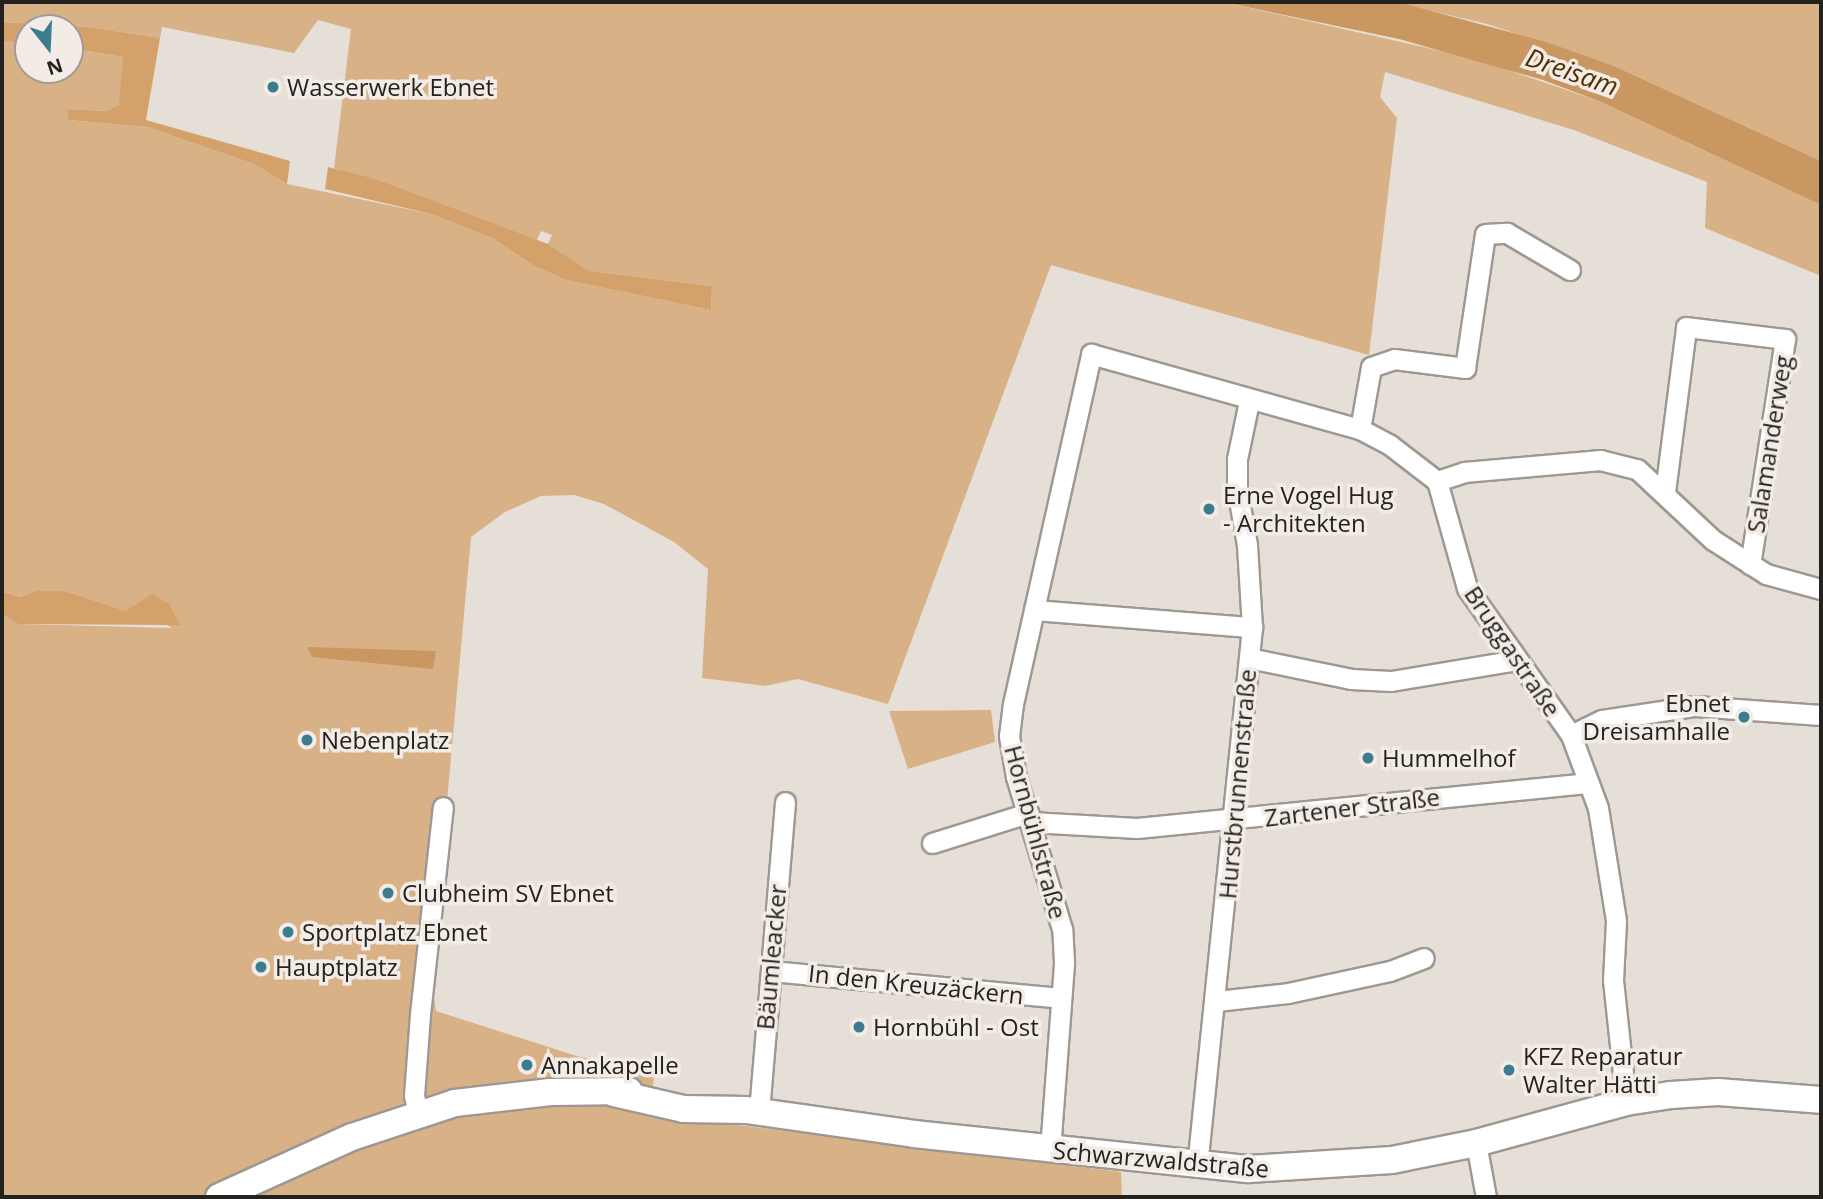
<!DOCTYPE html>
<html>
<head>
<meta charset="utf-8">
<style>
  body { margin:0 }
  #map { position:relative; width:1823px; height:1199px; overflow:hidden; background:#e6dfd8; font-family:"Open Sans",sans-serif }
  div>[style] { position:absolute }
  .green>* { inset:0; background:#d8b186 }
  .forest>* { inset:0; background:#d3a169 }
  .water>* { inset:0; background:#c9975f }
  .roads { filter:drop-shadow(2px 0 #9e9892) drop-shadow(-2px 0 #9e9892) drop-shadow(0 2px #9e9892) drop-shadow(0 -2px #9e9892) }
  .street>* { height:19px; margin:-9.5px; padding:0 9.5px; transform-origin:9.5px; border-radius:9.5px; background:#fff }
  .secondary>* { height:26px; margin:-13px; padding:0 13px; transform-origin:13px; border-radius:13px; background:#fff }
  .dots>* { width:19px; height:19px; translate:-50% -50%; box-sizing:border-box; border:4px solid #f3ece6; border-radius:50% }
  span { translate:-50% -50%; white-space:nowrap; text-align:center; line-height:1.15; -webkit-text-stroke:7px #f3ece6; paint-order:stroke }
  .poi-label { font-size:24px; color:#24221f }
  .left { translate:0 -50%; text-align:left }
  .right { translate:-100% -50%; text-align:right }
  .street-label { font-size:24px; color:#24221f }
  .water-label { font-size:26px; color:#502f00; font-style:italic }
  .frame { position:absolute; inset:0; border:4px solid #24221f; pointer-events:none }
  .north { position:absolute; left:14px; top:14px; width:70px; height:70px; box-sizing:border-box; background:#f3ece6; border:2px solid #a09b96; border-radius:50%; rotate:162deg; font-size:19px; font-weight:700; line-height:28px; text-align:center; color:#24221f }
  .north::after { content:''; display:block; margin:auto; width:24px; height:32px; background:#3b7d8f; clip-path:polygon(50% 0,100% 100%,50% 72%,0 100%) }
</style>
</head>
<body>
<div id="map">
  <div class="green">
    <div style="clip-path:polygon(2px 2px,1223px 2px,1472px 58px,1599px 101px,1821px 205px,1821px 276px,1705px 228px,1707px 182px,1574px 130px,1385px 72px,1380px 97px,1397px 118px,1369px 355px,1051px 265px,888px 704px,798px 679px,765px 686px,702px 678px,708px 569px,674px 542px,604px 504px,574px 495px,541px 496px,505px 512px,471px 537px,431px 978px,436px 1011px,580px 1057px,655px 1072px,648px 1114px,1121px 1172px,1122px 1197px,2px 1197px,2px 614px,18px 624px,172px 628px,137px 607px,126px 611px,65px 591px,35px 591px,21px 597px,2px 592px,2px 41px,28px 43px,28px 70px,70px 70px,70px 48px,123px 57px,120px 105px,106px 111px,67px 109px,68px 120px,147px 127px,254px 164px,287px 184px,431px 214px,494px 239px,534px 266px,566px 280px,711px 310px,712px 286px,589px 271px,548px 244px,552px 235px,541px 231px,537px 240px,334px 168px,351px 29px,318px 20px,294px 53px,162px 27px,160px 38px,89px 27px,2px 22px)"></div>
    <div style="clip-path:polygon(1393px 2px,1821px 2px,1821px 161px,1614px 66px,1487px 24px)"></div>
    <div style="clip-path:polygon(991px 710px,995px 742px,908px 769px,889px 711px)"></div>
  </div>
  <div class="forest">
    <div style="clip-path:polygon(2px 22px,89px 27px,160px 38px,146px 120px,290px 161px,287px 184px,254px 164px,147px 127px,68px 120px,67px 109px,106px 111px,119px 105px,123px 57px,70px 48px,70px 28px,28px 28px,28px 43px,2px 41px)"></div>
    <div style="clip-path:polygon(328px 167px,375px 179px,548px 244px,589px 271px,712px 286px,711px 310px,566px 280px,534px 266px,494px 239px,431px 214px,325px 189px)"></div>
    <div style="clip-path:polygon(35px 591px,65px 591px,126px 611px,152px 594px,169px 604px,180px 625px,18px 624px,2px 614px,2px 592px,21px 597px)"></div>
  </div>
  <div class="water">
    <div style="clip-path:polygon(1223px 2px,1398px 2px,1546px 42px,1614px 66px,1821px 161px,1821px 205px,1599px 101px,1543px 80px,1399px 39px)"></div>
    <div style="clip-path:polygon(307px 647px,436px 651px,433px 669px,312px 657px)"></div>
  </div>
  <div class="roads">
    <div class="street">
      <div style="left:1360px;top:429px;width:63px;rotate:-79.9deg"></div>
      <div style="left:1371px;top:367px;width:24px;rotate:-19deg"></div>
      <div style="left:1394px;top:359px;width:72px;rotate:7.2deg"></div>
      <div style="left:1465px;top:368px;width:135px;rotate:-81.5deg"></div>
      <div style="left:1485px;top:234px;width:22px;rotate:-3deg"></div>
      <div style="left:1507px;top:233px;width:73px;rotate:30.4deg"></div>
      <div style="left:1437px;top:481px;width:28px;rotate:-18deg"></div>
      <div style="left:1464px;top:472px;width:137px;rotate:-5deg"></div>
      <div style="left:1600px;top:460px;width:38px;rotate:14deg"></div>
      <div style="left:1637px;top:469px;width:104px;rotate:43.1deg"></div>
      <div style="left:1713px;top:540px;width:63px;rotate:32.7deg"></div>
      <div style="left:1766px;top:574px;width:57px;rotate:15.3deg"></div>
      <div style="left:1665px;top:492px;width:166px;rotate:-82.7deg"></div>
      <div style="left:1686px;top:327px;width:100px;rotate:6.9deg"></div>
      <div style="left:1785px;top:339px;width:228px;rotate:98.8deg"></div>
      <div style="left:1034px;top:610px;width:219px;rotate:4.5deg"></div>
      <div style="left:1249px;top:658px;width:104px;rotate:11.6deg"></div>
      <div style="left:1351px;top:679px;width:40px;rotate:2.9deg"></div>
      <div style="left:1391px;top:681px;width:127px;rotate:-9.5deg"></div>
      <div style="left:1571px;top:735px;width:34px;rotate:-26deg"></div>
      <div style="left:1602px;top:720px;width:94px;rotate:-8.6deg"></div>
      <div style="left:1695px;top:706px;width:126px;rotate:4.1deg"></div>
      <div style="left:1031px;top:822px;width:106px;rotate:3.2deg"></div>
      <div style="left:1137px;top:828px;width:454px;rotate:-5.7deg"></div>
      <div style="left:932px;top:843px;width:101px;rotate:-17.4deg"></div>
      <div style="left:771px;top:971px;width:291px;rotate:5.3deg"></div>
      <div style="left:1217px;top:1001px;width:71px;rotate:-6.4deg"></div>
      <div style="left:1288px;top:993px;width:104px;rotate:-12.2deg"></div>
      <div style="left:1390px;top:971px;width:36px;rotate:-21deg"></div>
      <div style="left:759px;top:1112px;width:311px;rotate:-85.2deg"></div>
      <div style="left:418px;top:1113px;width:17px;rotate:-103deg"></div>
      <div style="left:414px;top:1096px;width:82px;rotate:-85.8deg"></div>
      <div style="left:420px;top:1014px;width:208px;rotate:-83.7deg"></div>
      <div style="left:1476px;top:1143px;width:55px;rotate:79.5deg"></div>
      <div style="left:1050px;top:1150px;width:189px;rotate:-85.7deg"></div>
      <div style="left:1064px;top:962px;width:33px;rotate:-93deg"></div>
      <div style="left:1062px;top:929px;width:159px;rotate:-106.8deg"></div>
      <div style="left:1016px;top:777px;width:42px;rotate:-99.7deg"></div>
      <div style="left:1009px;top:736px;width:32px;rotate:-83deg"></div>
      <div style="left:1013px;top:704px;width:359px;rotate:-77.4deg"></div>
      <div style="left:1091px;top:354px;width:279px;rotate:15.6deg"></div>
      <div style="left:1360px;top:429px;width:34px;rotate:28deg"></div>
      <div style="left:1390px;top:445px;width:59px;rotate:37.5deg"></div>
      <div style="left:1437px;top:481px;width:111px;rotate:74.3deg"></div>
      <div style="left:1467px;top:588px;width:180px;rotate:54.7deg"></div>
      <div style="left:1571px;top:735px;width:78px;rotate:69.7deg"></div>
      <div style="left:1598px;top:808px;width:114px;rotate:80.9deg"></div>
      <div style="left:1616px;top:921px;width:59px;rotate:92.9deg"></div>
      <div style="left:1613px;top:980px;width:123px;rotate:83.9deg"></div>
      <div style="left:1197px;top:1167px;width:543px;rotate:-84.18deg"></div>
      <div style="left:1252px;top:627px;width:82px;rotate:-93.5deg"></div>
      <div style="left:1247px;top:545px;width:57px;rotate:-100.1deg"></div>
      <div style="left:1237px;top:489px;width:30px;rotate:-90deg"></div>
      <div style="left:1237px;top:459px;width:59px;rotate:-78.3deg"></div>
    </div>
    <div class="secondary">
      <div style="left:614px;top:1093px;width:72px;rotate:12.9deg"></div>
      <div style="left:684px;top:1109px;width:62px;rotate:0.9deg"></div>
      <div style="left:746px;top:1110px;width:170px;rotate:8.1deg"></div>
      <div style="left:914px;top:1134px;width:337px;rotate:6deg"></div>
      <div style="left:1249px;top:1169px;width:143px;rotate:-3.6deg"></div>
      <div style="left:1392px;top:1160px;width:86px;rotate:-11.4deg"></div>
      <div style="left:1476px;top:1143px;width:156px;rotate:-15.3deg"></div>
      <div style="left:1626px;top:1102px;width:46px;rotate:-8.8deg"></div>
      <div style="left:1671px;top:1095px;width:47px;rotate:-3.7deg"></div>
      <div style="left:1718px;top:1092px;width:103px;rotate:4.4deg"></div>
      <div style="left:219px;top:1197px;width:146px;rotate:-24.3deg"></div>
      <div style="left:352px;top:1137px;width:108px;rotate:-18.3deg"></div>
      <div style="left:455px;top:1103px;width:96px;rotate:-6.6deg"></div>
      <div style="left:550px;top:1092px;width:79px;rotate:-0.7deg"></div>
    </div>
  </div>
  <div class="dots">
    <div style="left:273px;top:87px;background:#3b7d8f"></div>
    <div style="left:1209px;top:509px;background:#3b7d8f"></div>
    <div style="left:1744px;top:717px;background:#3b7d8f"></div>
    <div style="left:307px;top:740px;background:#3b7d8f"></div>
    <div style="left:1368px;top:758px;background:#3b7d8f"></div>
    <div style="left:388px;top:893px;background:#3b7d8f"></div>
    <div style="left:288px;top:932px;background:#3b7d8f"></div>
    <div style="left:261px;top:967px;background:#3b7d8f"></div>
    <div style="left:859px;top:1027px;background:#3b7d8f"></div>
    <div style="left:527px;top:1065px;background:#3b7d8f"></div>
    <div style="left:1509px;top:1070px;background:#3b7d8f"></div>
  </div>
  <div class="poi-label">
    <span class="left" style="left:287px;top:87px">Wasserwerk Ebnet</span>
    <span class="left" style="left:1223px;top:509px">Erne Vogel Hug<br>- Architekten</span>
    <span class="right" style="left:1730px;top:717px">Ebnet<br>Dreisamhalle</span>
    <span class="left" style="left:321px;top:740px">Nebenplatz</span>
    <span class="left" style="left:1382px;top:758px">Hummelhof</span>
    <span class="left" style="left:402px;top:893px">Clubheim SV Ebnet</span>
    <span class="left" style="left:302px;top:932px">Sportplatz Ebnet</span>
    <span class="left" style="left:275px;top:967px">Hauptplatz</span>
    <span class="left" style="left:873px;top:1027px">Hornbühl - Ost</span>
    <span class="left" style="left:1523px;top:1070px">KFZ Reparatur<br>Walter Hätti</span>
    <span class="left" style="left:541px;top:1065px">Annakapelle</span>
  </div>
  <div class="street-label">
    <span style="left:1769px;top:444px;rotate:-81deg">Salamanderweg</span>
    <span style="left:1513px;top:651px;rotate:56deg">Bruggastraße</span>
    <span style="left:1237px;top:784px;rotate:-85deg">Hurstbrunnenstraße</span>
    <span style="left:1352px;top:807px;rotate:-7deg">Zartener Straße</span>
    <span style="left:1036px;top:832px;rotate:75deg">Hornbühlstraße</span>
    <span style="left:771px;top:957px;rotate:-85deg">Bäumleacker</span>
    <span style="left:916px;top:984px;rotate:6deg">In den Kreuzäckern</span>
    <span style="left:1161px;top:1159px;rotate:5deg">Schwarzwaldstraße</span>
  </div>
  <div class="water-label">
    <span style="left:1572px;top:72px;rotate:19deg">Dreisam</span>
  </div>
  <div class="frame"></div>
  <div class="north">N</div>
</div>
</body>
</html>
